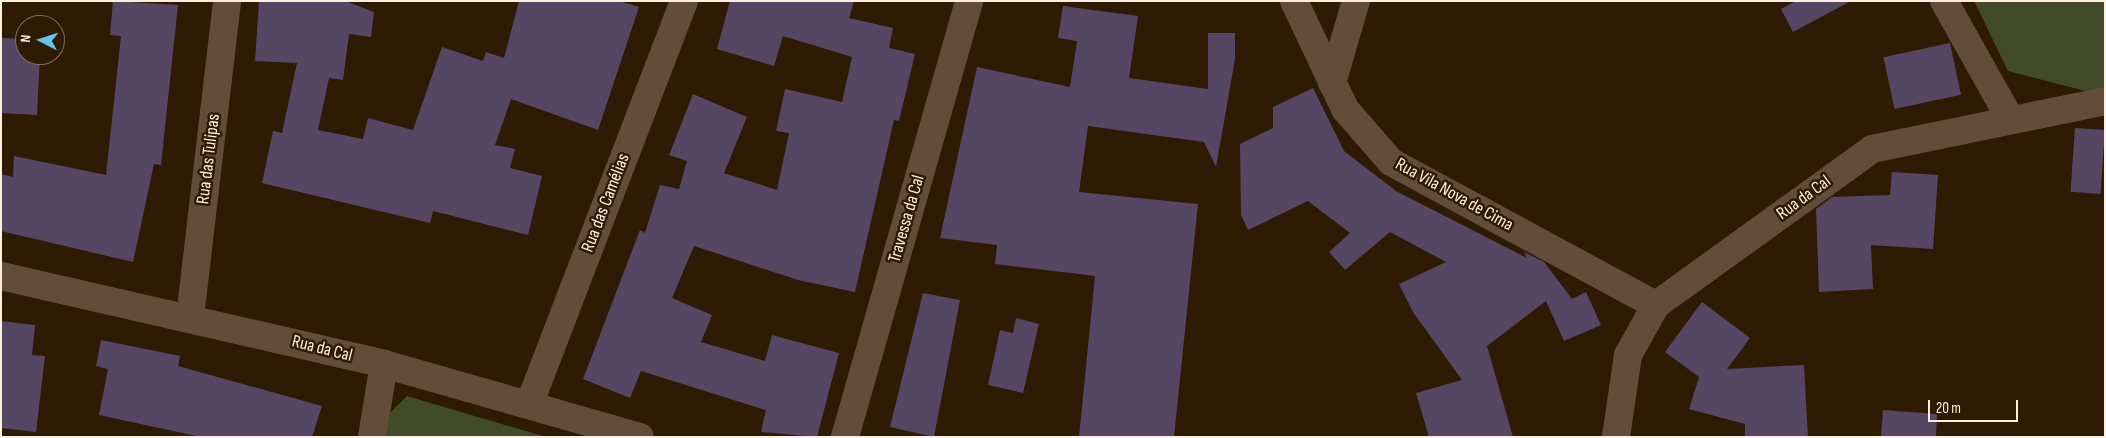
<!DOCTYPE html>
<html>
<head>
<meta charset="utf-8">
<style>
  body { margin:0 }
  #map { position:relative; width:2106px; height:438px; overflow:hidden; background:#2f1a04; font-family:"Sofia Sans Condensed",sans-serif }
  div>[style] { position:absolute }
  .green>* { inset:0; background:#424b27 }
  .building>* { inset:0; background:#554763; transform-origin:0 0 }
  .minor>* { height:28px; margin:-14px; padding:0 14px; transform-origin:14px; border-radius:14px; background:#644c3b }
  span { translate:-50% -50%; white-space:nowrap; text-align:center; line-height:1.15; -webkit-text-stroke:5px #2f1a04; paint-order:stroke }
  .street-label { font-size:18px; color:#feefe2 }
  .frame { position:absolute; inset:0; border:2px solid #feefe2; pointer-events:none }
  .north { position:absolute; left:15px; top:15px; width:50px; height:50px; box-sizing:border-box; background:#2f1a04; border:1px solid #826f5d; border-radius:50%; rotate:275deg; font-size:14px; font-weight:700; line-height:20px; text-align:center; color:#feefe2 }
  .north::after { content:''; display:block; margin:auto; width:18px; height:22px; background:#65c5ee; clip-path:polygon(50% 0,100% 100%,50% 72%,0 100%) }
  .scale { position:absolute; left:1928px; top:400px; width:90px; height:22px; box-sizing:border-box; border:2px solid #feefe2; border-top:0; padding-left:6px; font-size:15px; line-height:18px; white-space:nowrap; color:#feefe2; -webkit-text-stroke:4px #2f1a04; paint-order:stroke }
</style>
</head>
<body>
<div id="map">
  <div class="green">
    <div style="clip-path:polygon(1974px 1px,2105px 1px,2105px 96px,2008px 71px)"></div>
    <div style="clip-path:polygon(407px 396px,546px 437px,386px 437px,390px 413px)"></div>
  </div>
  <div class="building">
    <div style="clip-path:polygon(113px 1px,178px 5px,161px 165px,154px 164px,133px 262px,1px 231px,1px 174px,13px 177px,14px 156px,106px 175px,121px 36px,110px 35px)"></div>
    <div style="clip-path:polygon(259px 1px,345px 1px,374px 12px,371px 37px,349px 34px,343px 80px,329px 78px,318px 130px,363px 139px,368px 118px,413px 130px,442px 47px,483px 61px,486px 52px,504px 58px,519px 1px,619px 1px,639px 7px,598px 130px,511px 99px,495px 145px,515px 149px,510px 168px,542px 176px,528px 235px,433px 211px,430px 223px,262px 183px,273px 131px,282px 133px,297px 63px,255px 61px)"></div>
    <div style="clip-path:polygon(730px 1px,854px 1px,849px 18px,893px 28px,889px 48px,915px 54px,899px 121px,894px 120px,855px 292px,798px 280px,694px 246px,672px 298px,712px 315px,701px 342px,765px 361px,772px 335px,839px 353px,817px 437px,761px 432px,766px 410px,641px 371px,630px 398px,583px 379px,640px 230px,645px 233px,660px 185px,679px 189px,687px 161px,669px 155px,693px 94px,747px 117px,724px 173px,777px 190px,789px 133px,776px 131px,785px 89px,842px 102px,852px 57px,783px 36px,774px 66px,717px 49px)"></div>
    <div style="clip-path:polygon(1796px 1px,1851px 1px,1793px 32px,1781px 9px)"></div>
    <div style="clip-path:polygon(1063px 6px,1138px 16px,1129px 78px,1208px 89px,1208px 33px,1235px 33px,1235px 59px,1216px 167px,1204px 142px,1088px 126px,1079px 192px,1198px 204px,1174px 437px,1079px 437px,1095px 276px,995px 264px,997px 245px,940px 238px,977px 67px,1070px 87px,1077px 41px,1058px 38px)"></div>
    <div style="clip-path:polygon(1px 38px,25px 39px,25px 55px,40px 55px,37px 115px,1px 113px)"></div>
    <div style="left:1950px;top:43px;width:53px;height:68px;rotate:78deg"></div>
    <div style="clip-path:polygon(1313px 88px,1344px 151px,1396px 191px,1527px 258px,1524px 252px,1544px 262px,1572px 299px,1586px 292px,1601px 325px,1564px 341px,1546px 301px,1487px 346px,1513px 437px,1429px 437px,1416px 393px,1462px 380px,1413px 312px,1399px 284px,1446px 262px,1390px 232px,1345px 270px,1329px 252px,1350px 233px,1308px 201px,1248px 230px,1241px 215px,1240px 144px,1273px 128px,1273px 107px)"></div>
    <div style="left:2075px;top:128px;width:30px;height:64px;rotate:4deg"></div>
    <div style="clip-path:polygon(1892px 172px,1938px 175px,1933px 249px,1871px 245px,1873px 289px,1819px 292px,1816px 209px,1832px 197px,1890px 195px)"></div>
    <div style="clip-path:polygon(923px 293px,960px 300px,934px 437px,890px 427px)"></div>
    <div style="clip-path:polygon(1702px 302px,1750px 338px,1727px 369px,1804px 365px,1808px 437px,1745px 437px,1745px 424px,1689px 409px,1699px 377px,1665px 352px)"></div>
    <div style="clip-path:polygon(1016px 318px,1039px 324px,1023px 393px,988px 385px,1000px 330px,1013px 333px)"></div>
    <div style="clip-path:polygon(1px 321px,35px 325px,32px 355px,45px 356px,36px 432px,1px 428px)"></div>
    <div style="clip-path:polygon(101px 340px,180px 356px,178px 366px,322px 406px,312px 437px,201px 437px,99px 415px,108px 369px,96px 366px)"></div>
    <div style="clip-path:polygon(1883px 410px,1937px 414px,1936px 437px,1881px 437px)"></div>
  </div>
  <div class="minor">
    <div style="left:1294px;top:1px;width:119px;rotate:64.7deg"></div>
    <div style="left:1345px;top:109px;width:70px;rotate:49deg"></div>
    <div style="left:1391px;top:162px;width:301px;rotate:28.4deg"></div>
    <div style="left:1944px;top:1px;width:133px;rotate:60.7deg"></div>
    <div style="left:1332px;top:83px;width:85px;rotate:-73.7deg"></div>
    <div style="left:1px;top:276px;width:393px;rotate:12.9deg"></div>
    <div style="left:384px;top:364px;width:266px;rotate:15.9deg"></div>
    <div style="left:190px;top:317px;width:318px;rotate:-83.3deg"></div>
    <div style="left:529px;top:405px;width:433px;rotate:-69deg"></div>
    <div style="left:372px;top:437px;width:74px;rotate:-80.7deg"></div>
    <div style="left:845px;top:437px;width:453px;rotate:-74.1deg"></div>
    <div style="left:1616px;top:437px;width:83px;rotate:-81.7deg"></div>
    <div style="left:1628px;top:355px;width:57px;rotate:-60.8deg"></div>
    <div style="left:1656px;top:305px;width:266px;rotate:-35.8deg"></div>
    <div style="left:1872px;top:149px;width:238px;rotate:-11.6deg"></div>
  </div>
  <div class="street-label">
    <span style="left:209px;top:159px;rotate:-83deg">Rua das Tulipas</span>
    <span style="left:1454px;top:195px;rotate:29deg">Rua Vila Nova de Cima</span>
    <span style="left:1804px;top:198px;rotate:-36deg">Rua da Cal</span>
    <span style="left:606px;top:203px;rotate:-69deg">Rua das Camélias</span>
    <span style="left:907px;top:219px;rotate:-74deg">Travessa da Cal</span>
    <span style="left:322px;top:349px;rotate:14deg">Rua da Cal</span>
  </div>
  <div class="frame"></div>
  <div class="north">N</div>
  <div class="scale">20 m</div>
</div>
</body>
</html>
